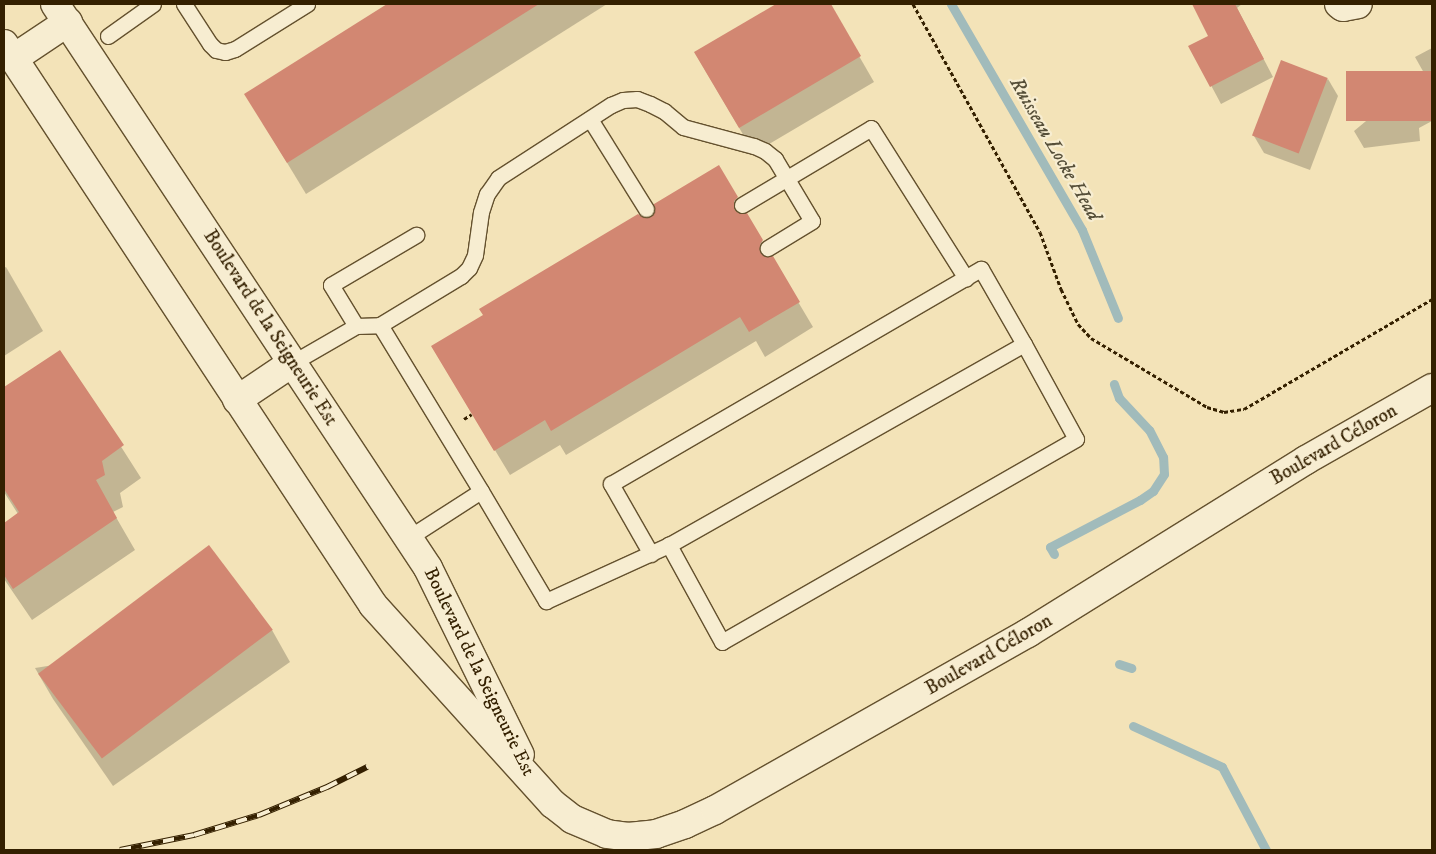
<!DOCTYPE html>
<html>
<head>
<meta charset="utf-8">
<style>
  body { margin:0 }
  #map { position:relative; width:1436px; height:854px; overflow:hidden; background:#f3e3b8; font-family:"IM FELL DW Pica",serif }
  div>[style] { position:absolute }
  .shadow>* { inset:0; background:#0003 }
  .stream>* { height:9px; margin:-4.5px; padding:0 4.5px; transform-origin:4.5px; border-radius:4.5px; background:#a1bbbb }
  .building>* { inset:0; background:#d28772; transform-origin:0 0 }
  .path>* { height:3px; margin-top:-1.5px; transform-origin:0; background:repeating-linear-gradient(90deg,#342000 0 4px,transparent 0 6.5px) }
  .roads { filter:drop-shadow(1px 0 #64512e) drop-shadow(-1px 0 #64512e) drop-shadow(0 1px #64512e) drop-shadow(0 -1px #64512e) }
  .lane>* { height:15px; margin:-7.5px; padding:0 7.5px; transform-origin:7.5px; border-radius:7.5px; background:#f7edd1 }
  .street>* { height:28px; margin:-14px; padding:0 14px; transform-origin:14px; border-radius:14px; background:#f7edd1 }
  .secondary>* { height:28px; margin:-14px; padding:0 14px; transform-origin:14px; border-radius:14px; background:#f7edd1 }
  .rail>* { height:5.5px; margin-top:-2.75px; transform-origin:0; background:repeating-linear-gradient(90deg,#f7edd1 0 11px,#342000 0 22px); box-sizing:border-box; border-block:1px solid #342000 }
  span { translate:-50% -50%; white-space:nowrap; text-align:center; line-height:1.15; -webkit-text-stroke:4.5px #f7edd1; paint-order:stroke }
  .street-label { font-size:19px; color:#342000 }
  .water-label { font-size:20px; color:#554e38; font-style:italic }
  .frame { position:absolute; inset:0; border:5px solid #342000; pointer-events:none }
</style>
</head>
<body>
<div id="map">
  <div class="shadow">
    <div style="clip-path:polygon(389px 4px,607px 4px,306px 194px,246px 95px)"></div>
    <div style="clip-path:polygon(779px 4px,829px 4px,874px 82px,754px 153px,695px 53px)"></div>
    <div style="clip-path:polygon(1193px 4px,1242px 4px,1237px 8px,1273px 77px,1221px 104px,1190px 46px,1210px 36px)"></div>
    <div style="clip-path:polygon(1432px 48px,1432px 121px,1419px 128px,1420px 141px,1364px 148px,1354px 131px,1424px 73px,1415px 57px)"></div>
    <div style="clip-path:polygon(1328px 79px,1338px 96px,1310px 170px,1264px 153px,1254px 136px)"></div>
    <div style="clip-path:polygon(718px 167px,813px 327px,765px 357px,756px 341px,566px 455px,560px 445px,510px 475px,447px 371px,642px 219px,651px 218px)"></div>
    <div style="clip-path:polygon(6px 267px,43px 331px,4px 356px,4px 268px)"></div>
    <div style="clip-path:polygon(60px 351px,141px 478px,120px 493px,123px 507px,113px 512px,135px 550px,32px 620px,4px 579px,4px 524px,18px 514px,4px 492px,4px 388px)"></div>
    <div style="clip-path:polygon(272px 630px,290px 662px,113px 786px,53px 699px,35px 668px)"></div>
  </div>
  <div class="stream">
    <div style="left:951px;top:4px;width:261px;rotate:59.9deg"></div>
    <div style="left:1082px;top:230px;width:95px;rotate:67.8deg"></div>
    <div style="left:1054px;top:554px;width:8px;rotate:-120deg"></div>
    <div style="left:1050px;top:547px;width:102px;rotate:-27.6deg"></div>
    <div style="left:1140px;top:500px;width:16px;rotate:-35deg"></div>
    <div style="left:1153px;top:491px;width:20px;rotate:-57deg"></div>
    <div style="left:1164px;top:474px;width:17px;rotate:-93deg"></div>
    <div style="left:1163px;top:457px;width:30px;rotate:-117deg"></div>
    <div style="left:1149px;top:430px;width:44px;rotate:-133.2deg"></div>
    <div style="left:1119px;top:398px;width:15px;rotate:-110deg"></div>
    <div style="left:1119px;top:664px;width:13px;rotate:18deg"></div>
    <div style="left:1133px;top:726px;width:98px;rotate:24.7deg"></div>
    <div style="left:1222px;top:767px;width:94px;rotate:62.1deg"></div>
  </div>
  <div class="building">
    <div style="clip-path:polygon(387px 4px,539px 4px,287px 163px,244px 94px)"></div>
    <div style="clip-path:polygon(776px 4px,831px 4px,861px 56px,739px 128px,694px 52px)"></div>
    <div style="clip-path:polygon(1192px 4px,1235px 4px,1264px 59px,1210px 87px,1188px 46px,1208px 36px)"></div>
    <div style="left:1281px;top:60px;width:50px;height:81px;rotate:21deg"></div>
    <div style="left:1432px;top:71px;width:50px;height:86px;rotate:90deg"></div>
    <div style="clip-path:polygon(719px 165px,738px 197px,734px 201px,734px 209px,738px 213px,747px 213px,763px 240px,760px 244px,760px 252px,764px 256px,773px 256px,800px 302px,749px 332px,740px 317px,551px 431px,545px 420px,494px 451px,431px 346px,483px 315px,479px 309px,638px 214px,642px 217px,651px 217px,654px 213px,654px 204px)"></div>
    <div style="clip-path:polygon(60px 350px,124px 445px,102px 461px,105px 475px,96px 480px,117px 518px,13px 589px,4px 575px,4px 523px,19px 512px,4px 489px,4px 387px)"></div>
    <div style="left:209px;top:545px;width:106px;height:214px;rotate:53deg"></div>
  </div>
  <div class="path">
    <div style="left:913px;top:4px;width:261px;rotate:60.9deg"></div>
    <div style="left:1040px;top:232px;width:61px;rotate:69.8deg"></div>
    <div style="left:1061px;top:289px;width:39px;rotate:64deg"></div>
    <div style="left:1078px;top:324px;width:19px;rotate:47deg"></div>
    <div style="left:1091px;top:338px;width:135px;rotate:30.7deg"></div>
    <div style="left:1207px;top:407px;width:18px;rotate:16deg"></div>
    <div style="left:1224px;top:412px;width:20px;rotate:-9deg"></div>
    <div style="left:1244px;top:409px;width:218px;rotate:-30.3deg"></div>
    <div style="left:464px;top:419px;width:9px;rotate:-32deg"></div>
  </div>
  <div class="roads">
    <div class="lane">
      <div style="left:184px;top:4px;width:48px;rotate:57deg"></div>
      <div style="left:210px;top:44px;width:8px;rotate:45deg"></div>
      <div style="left:216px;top:50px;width:9px;rotate:13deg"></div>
      <div style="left:225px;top:52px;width:10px;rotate:-17deg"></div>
      <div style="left:235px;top:49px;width:85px;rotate:-32deg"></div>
      <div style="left:108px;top:36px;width:55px;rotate:-35.4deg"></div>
      <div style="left:590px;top:119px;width:106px;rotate:58.1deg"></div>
      <div style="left:742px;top:205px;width:150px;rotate:-30.8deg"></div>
      <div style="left:871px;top:128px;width:178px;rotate:57.7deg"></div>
      <div style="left:380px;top:325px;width:95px;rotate:-31.2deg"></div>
      <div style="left:461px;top:276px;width:11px;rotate:-45deg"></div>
      <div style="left:469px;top:268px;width:14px;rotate:-65deg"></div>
      <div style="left:475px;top:255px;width:43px;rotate:-82.1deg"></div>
      <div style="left:481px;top:212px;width:19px;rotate:-72deg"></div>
      <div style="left:487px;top:194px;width:19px;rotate:-55deg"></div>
      <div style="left:498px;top:178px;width:135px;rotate:-32.9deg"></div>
      <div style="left:611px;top:105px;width:13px;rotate:-23deg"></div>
      <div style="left:623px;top:100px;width:14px;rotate:-4deg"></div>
      <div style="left:637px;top:99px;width:14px;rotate:21deg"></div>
      <div style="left:650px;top:104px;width:16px;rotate:27deg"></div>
      <div style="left:664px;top:111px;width:25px;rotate:40deg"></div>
      <div style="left:683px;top:127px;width:73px;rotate:15deg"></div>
      <div style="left:754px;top:146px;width:12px;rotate:24deg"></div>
      <div style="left:765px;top:151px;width:13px;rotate:39deg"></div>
      <div style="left:775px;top:159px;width:72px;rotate:59.2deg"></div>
      <div style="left:812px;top:221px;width:52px;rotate:148.5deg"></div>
      <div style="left:356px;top:326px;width:24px;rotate:-2deg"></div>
      <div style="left:380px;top:325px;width:194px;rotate:58.7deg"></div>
      <div style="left:481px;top:491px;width:87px;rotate:147.2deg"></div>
      <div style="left:292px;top:363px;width:74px;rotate:-30deg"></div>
      <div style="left:356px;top:326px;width:48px;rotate:-121.4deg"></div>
      <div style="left:331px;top:285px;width:99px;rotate:-30.5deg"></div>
      <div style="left:481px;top:491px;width:128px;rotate:59.4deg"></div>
      <div style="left:546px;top:601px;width:135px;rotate:-24.5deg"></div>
      <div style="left:669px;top:545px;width:408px;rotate:-29.5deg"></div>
      <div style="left:1024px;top:344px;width:108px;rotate:61.3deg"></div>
      <div style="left:1076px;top:439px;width:408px;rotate:150.2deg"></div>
      <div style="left:722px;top:642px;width:111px;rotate:-118.7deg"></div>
      <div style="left:651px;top:554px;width:81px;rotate:-119.7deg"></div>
      <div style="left:611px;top:484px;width:428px;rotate:-30.2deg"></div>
      <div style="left:981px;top:269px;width:86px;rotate:60.2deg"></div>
    </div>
    <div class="street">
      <div style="left:1339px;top:4px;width:5px;rotate:37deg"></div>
      <div style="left:1343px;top:7px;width:15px;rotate:-11deg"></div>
    </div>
    <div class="secondary">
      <div style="left:55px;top:4px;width:676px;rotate:56.52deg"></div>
      <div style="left:428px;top:568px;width:208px;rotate:63.8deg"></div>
      <div style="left:4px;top:44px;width:671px;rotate:56.66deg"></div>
      <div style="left:373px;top:605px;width:268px;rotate:47.9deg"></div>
      <div style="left:553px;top:804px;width:24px;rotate:38deg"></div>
      <div style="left:572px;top:819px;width:38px;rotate:23deg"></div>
      <div style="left:607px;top:834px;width:21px;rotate:8deg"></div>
      <div style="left:628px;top:837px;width:28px;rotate:-6deg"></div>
      <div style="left:656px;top:834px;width:31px;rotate:-19deg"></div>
      <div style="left:685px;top:824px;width:33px;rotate:-25deg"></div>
      <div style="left:715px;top:810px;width:360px;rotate:-29.5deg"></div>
      <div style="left:1028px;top:633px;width:327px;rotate:-31.9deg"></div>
      <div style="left:1306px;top:460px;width:145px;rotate:-29.7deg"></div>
      <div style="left:14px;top:58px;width:65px;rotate:-33.7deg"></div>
      <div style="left:237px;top:400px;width:66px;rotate:-33.9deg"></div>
    </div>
  </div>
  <div class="rail">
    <div style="left:120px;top:850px;width:76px;rotate:-11.5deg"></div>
    <div style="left:194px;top:835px;width:68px;rotate:-17.1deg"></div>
    <div style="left:259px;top:815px;width:74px;rotate:-22.4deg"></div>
    <div style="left:327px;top:787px;width:45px;rotate:-26.6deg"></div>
  </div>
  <div class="street-label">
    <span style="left:270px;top:328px;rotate:57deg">Boulevard de la Seigneurie Est</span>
    <span style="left:1334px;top:445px;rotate:-30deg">Boulevard Céloron</span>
    <span style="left:989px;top:655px;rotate:-30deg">Boulevard Céloron</span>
    <span style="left:479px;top:672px;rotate:64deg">Boulevard de la Seigneurie Est</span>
  </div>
  <div class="water-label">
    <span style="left:1055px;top:149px;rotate:60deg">Ruisseau Locke Head</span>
  </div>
  <div class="frame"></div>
</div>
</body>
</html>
